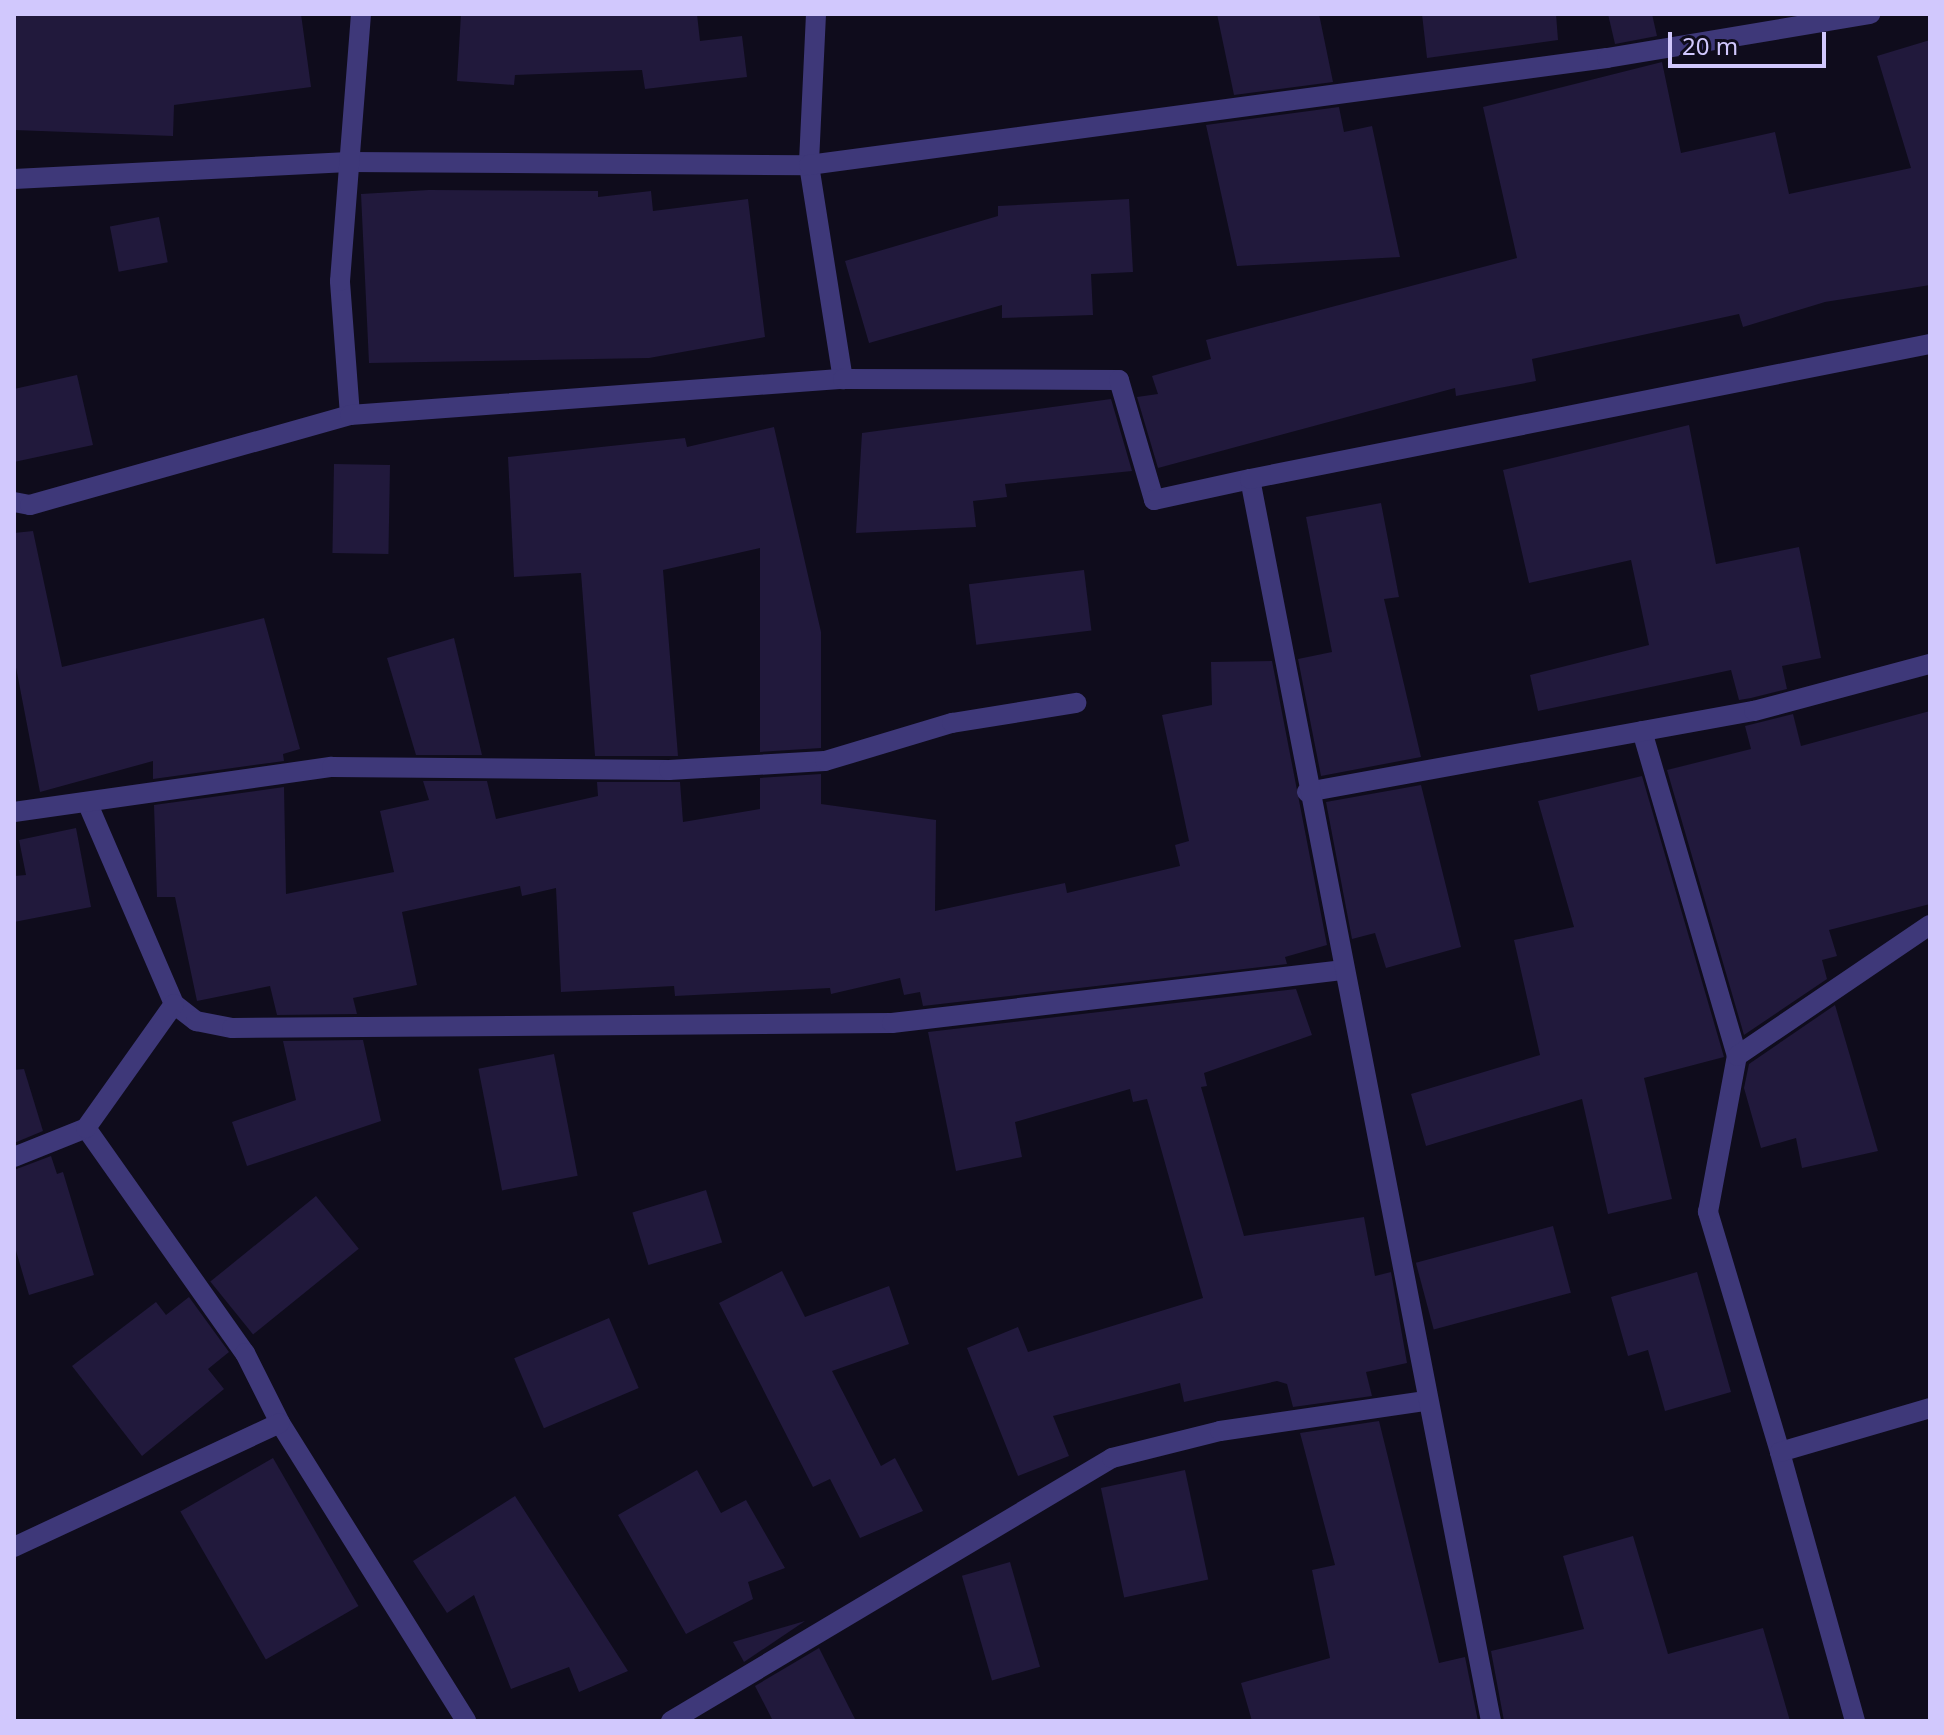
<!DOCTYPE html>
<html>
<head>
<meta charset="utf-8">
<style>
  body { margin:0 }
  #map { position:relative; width:1944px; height:1735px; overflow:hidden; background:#0f0c1c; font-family:"Noto Sans",sans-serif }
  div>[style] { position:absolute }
  .building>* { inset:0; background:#21193c; transform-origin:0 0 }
  .minor>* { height:20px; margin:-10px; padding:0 10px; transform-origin:10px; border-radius:10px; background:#3e3879 }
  span { translate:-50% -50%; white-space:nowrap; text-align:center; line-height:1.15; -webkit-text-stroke:8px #0f0c1c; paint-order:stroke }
  .frame { position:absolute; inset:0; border:16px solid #d1c8fd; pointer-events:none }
  .scale { position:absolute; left:1668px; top:32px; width:158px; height:36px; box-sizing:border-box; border:4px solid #d1c8fd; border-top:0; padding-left:10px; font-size:24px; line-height:28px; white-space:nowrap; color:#d1c8fd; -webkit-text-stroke:6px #0f0c1c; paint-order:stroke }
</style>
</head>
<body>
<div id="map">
  <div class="building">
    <div style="clip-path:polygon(14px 14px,301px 14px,311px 87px,174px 105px,173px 136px,14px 130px)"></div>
    <div style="clip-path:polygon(461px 14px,697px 14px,700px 41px,742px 36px,747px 77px,645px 89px,642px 70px,515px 75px,514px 85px,457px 81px)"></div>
    <div style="clip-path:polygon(1217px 14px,1319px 14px,1333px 82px,1234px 95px)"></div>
    <div style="clip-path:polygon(1422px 14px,1556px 14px,1558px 40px,1427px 58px)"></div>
    <div style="clip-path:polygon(1608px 14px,1652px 14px,1657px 36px,1615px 44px)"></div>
    <div style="clip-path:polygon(1930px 40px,1930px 285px,1825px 302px,1743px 327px,1739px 314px,1532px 359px,1536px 381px,1456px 396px,1455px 388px,1158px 468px,1137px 397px,1158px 394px,1152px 376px,1211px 359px,1206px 340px,1517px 258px,1483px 107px,1662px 62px,1681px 153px,1775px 132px,1789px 194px,1911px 168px,1877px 56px)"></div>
    <div style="clip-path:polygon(1339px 107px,1344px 132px,1372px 126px,1400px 257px,1237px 266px,1206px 125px)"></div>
    <div style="clip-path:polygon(429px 190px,598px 191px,598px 197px,651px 191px,653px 211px,748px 199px,765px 337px,649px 358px,369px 363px,361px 194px)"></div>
    <div style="clip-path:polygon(1129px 199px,1133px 272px,1091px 274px,1093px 315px,1002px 318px,1002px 305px,869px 343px,845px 261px,998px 216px,998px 206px)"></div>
    <div style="left:159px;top:217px;width:46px;height:50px;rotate:79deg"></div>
    <div style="clip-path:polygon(77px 375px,93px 445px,14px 462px,14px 389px)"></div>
    <div style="clip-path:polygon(1111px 399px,1132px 471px,1005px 484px,1007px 497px,973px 501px,976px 527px,856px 533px,862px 433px)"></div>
    <div style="clip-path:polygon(1689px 425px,1716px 564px,1799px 547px,1821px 658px,1782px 666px,1787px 689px,1751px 698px,1739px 700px,1731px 670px,1538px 711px,1530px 675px,1649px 645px,1631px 560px,1529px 583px,1503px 470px)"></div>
    <div style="clip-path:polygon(774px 427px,821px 632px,821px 748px,760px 752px,760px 548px,663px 570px,678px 756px,595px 756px,581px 573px,514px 577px,508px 457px,685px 438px,687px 447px)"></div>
    <div style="left:334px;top:464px;width:56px;height:89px;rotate:1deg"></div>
    <div style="clip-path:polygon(1381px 503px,1399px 597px,1384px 599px,1421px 757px,1321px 776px,1298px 659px,1332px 652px,1306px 517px)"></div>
    <div style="clip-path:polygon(33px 531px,62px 667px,264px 618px,300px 749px,283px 754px,284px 761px,153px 779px,153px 761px,40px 792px,14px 657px,14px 533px)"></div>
    <div style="left:1084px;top:570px;width:61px;height:116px;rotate:83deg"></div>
    <div style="clip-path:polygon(454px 638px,482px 755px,416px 755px,387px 658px)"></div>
    <div style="clip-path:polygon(1272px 661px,1327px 945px,1285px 957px,1287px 964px,923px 1006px,920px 992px,904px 995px,900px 978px,831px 994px,830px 988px,675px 996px,674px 986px,561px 992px,556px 888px,522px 896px,520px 886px,402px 912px,417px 985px,353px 998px,357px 1014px,277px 1015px,270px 986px,197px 1001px,175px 897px,157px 897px,154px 805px,284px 787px,286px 894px,394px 872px,380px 811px,429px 800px,423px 781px,487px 781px,496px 819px,598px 796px,597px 782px,680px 782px,683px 822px,760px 809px,760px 778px,821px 774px,821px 804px,936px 820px,935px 911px,1065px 883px,1067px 893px,1180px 866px,1175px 845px,1189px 841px,1162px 715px,1212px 705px,1211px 662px)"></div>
    <div style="clip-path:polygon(1930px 711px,1930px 904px,1829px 930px,1837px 956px,1822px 960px,1827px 979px,1744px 1035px,1667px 770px,1751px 749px,1745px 726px,1793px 714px,1801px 746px)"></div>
    <div style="clip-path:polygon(1642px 776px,1724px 1057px,1644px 1078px,1672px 1199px,1608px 1214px,1582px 1099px,1426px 1146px,1411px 1094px,1540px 1055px,1514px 940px,1574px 927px,1538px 801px)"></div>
    <div style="clip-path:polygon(1421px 785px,1461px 947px,1386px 968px,1375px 933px,1352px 939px,1326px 802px)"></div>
    <div style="clip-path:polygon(76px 828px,91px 907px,14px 922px,14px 876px,26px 875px,19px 840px)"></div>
    <div style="clip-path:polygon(1296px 989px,1312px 1035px,1204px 1073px,1207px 1086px,1201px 1087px,1244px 1236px,1364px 1217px,1375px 1276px,1391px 1272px,1407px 1363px,1366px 1372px,1372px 1396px,1293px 1407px,1287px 1384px,1277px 1381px,1184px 1402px,1180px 1383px,1053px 1416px,1069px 1456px,1018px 1476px,967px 1348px,1018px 1327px,1028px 1352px,1203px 1298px,1147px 1099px,1133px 1102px,1130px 1089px,1015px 1122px,1022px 1157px,956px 1171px,928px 1032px)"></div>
    <div style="clip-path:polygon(1835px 1005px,1878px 1151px,1802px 1168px,1796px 1138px,1761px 1148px,1744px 1088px,1749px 1064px)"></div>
    <div style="clip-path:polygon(363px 1040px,381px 1121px,247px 1166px,232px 1122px,296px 1100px,283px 1041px)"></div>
    <div style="left:554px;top:1054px;width:124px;height:77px;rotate:79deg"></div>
    <div style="clip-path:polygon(24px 1069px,43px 1131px,14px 1143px,14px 1070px)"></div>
    <div style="clip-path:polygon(51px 1156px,57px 1174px,63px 1172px,94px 1275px,29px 1295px,14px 1244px,14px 1170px)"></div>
    <div style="left:706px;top:1190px;width:55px;height:77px;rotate:73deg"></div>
    <div style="left:316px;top:1196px;width:68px;height:136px;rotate:51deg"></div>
    <div style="left:1553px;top:1226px;width:69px;height:142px;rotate:75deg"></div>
    <div style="clip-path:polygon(782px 1271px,805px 1317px,889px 1286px,909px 1344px,832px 1371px,881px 1466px,895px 1458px,923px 1511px,860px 1538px,830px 1479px,813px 1487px,719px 1303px)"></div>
    <div style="clip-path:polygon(1697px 1272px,1731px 1392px,1665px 1411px,1648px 1350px,1628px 1356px,1611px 1297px)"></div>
    <div style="clip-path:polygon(189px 1297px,229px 1352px,208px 1369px,224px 1389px,142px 1456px,72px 1366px,156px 1302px,166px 1315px)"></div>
    <div style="left:609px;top:1318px;width:76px;height:103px;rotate:67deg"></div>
    <div style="clip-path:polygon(1379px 1421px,1439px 1663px,1465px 1657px,1478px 1721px,1252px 1721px,1241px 1683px,1330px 1658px,1312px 1570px,1335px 1565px,1300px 1433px)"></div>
    <div style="left:273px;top:1458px;width:171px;height:107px;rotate:60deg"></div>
    <div style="clip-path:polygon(697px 1470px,721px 1513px,746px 1500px,785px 1568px,748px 1582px,753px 1599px,686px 1634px,618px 1515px)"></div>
    <div style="left:1185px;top:1470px;width:112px;height:86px;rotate:78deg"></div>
    <div style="clip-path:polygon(515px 1496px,628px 1671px,579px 1692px,569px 1667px,511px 1689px,474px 1595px,447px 1613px,413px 1561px)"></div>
    <div style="clip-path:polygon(1633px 1536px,1668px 1654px,1763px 1628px,1790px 1721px,1504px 1721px,1491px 1651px,1584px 1629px,1563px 1556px)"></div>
    <div style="left:1010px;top:1562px;width:109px;height:50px;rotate:74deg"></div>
    <div style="clip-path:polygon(805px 1621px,744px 1662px,733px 1642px)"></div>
    <div style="clip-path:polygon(819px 1648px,856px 1721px,773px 1721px,755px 1686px)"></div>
  </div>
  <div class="minor">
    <div style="left:816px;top:14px;width:151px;rotate:92.7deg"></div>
    <div style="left:809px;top:165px;width:217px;rotate:81deg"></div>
    <div style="left:14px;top:179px;width:335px;rotate:-2.9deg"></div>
    <div style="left:349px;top:162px;width:460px;rotate:0.4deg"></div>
    <div style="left:809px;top:165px;width:805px;rotate:-7.64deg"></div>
    <div style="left:1607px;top:58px;width:267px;rotate:-9.5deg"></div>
    <div style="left:350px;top:415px;width:134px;rotate:-94.3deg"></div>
    <div style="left:340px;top:281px;width:268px;rotate:-85.5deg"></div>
    <div style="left:14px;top:502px;width:16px;rotate:11deg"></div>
    <div style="left:30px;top:505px;width:332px;rotate:-15.7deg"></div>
    <div style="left:350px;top:415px;width:494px;rotate:-4.2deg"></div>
    <div style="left:843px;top:379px;width:276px;rotate:0.2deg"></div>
    <div style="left:1119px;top:380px;width:125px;rotate:73.7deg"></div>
    <div style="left:1154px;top:500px;width:98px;rotate:-12.3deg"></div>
    <div style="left:1642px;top:731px;width:339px;rotate:73.7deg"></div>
    <div style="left:1307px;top:792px;width:454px;rotate:-10.3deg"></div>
    <div style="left:1754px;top:711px;width:182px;rotate:-15deg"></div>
    <div style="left:87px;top:802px;width:220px;rotate:66.7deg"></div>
    <div style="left:174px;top:1004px;width:28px;rotate:38deg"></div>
    <div style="left:196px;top:1021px;width:37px;rotate:11deg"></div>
    <div style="left:232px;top:1028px;width:660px;rotate:-0.43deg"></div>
    <div style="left:892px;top:1023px;width:455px;rotate:-6.7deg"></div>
    <div style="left:14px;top:812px;width:321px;rotate:-8.1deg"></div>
    <div style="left:332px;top:767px;width:337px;rotate:0.5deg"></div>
    <div style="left:669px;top:770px;width:156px;rotate:-3.3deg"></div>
    <div style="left:825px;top:761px;width:133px;rotate:-16.7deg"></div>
    <div style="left:952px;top:723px;width:126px;rotate:-9.2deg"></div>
    <div style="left:86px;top:1128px;width:276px;rotate:54.8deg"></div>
    <div style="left:245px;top:1353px;width:78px;rotate:63.4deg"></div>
    <div style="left:280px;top:1423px;width:351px;rotate:58deg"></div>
    <div style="left:14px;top:1157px;width:78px;rotate:-21.9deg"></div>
    <div style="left:86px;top:1128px;width:152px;rotate:-54.6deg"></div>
    <div style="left:1780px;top:1452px;width:251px;rotate:-106.7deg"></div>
    <div style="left:1708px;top:1212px;width:159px;rotate:-79.5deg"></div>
    <div style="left:1737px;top:1056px;width:233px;rotate:-34.2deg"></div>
    <div style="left:14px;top:1547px;width:293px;rotate:-25deg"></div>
    <div style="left:671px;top:1721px;width:513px;rotate:-30.81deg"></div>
    <div style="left:1112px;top:1458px;width:111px;rotate:-14deg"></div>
    <div style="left:1220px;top:1431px;width:208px;rotate:-8.3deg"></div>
    <div style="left:1491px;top:1721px;width:1265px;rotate:-100.98deg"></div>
    <div style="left:1250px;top:479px;width:693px;rotate:-11.23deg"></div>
    <div style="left:1855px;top:1721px;width:279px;rotate:-105.6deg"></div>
    <div style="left:1780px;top:1452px;width:156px;rotate:-16.3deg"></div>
  </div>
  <div class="frame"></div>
  <div class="scale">20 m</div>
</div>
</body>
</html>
